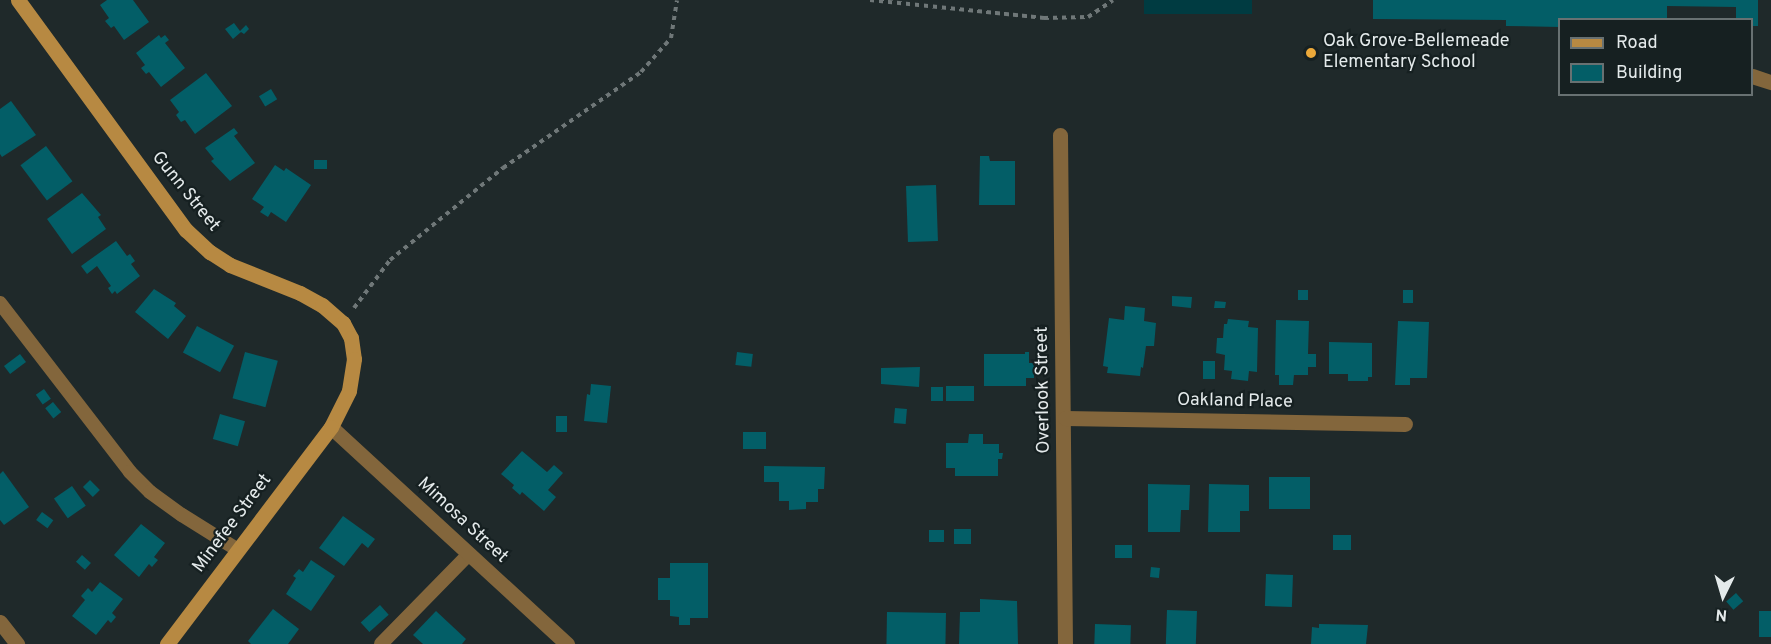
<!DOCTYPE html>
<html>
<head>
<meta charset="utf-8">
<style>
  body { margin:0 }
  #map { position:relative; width:1771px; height:644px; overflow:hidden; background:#1f292a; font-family:Overpass,sans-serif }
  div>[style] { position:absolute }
  .green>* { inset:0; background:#003b41; transform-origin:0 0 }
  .building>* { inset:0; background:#035e67; transform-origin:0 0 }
  .path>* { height:4px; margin-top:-2px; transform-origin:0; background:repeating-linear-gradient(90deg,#6f7778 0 4.5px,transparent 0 9px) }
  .lane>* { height:14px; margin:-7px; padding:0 7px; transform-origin:7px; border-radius:7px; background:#83663c }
  .street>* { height:15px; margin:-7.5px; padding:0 7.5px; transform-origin:7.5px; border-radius:7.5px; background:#83663c }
  .secondary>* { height:15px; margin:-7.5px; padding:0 7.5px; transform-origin:7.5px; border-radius:7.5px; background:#b78942 }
  .dots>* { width:16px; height:16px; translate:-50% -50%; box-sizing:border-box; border:3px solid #162021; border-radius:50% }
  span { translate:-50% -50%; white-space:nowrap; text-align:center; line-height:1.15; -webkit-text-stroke:4.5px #162021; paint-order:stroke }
  .poi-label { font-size:18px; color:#e4eaeb }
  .left { translate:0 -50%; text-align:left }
  .street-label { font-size:18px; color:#e4eaeb }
  .legend { position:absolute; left:1558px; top:18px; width:195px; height:78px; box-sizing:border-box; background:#162021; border:2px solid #687172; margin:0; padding:8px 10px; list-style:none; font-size:18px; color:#e4eaeb }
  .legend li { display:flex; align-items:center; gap:12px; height:30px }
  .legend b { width:30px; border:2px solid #687172 }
  .north { position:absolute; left:1693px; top:566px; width:60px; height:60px; -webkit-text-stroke:4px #162021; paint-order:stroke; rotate:185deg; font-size:16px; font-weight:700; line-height:24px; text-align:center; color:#e4eaeb }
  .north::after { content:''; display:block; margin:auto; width:21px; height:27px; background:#e4eaeb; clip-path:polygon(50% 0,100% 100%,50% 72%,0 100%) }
</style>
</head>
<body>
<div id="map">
  <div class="green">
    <div style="left:1144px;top:0;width:108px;height:14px"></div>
  </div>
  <div class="building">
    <div style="clip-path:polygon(107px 0,133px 0,149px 22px,124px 40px,114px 26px,111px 28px,105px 21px,109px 18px,100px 5px)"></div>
    <div style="clip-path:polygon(1373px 0,1758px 0,1758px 26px,1752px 26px,1752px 20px,1736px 20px,1736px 7px,1667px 6px,1667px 20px,1560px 20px,1560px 27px,1506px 26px,1506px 20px,1373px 19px)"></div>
    <div style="clip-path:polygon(234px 23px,240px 31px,246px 25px,249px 29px,244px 34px,241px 32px,233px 39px,225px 29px)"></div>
    <div style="clip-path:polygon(159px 35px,161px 38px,165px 35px,169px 40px,165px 43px,185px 68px,161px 87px,149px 72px,146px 74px,141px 68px,145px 65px,136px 53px)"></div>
    <div style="clip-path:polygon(206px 73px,232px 106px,195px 134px,185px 120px,181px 122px,176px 115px,179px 112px,170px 100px)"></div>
    <div style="left:271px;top:89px;width:12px;height:14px;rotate:59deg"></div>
    <div style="clip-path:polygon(11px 101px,36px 135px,2px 157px,0 154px,0 109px)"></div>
    <div style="clip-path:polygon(234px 128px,238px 133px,234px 136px,255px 163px,230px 181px,211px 161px,214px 159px,205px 148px)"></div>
    <div style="left:46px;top:146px;width:44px;height:32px;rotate:53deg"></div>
    <div style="clip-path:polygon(980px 156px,989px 156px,990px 161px,1015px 161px,1015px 205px,979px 205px)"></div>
    <div style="left:314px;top:160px;width:13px;height:9px"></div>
    <div style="clip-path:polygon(275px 165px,284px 171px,286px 168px,311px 185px,286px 222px,271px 212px,268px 217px,260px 212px,264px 207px,252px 199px)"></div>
    <div style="left:936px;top:185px;width:56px;height:30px;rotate:88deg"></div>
    <div style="clip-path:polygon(82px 193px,101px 215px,98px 217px,106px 229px,72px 254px,47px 219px)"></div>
    <div style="clip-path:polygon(116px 241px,127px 256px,130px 254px,135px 261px,131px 264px,140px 276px,117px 294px,115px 291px,112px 294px,108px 288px,111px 286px,97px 266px,87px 274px,81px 266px)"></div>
    <div style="clip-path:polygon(154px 289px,176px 303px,174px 306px,186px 316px,168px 339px,135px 312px)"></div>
    <div style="left:1298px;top:290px;width:10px;height:10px"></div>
    <div style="left:1403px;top:290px;width:10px;height:13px"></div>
    <div style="clip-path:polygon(1172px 296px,1192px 297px,1191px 308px,1172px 306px)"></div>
    <div style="clip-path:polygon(1215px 301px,1226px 302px,1225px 308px,1214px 308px)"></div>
    <div style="clip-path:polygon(1125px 306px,1145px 308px,1144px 321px,1156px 323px,1154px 346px,1146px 346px,1143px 368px,1141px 367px,1140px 376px,1107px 373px,1108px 367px,1103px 366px,1109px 318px,1124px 320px)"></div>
    <div style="clip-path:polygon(1228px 319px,1249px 321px,1248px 327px,1258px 328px,1257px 372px,1249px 371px,1248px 381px,1231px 379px,1232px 371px,1224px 370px,1225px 355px,1216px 353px,1217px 338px,1223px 338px,1224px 324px,1227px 324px)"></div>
    <div style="clip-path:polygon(1276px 320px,1309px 321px,1308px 354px,1316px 354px,1316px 367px,1308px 367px,1308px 375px,1294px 375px,1293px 385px,1279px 385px,1279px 375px,1275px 375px)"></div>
    <div style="clip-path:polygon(1398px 321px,1429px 322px,1427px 378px,1410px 378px,1410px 385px,1395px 385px)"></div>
    <div style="left:197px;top:326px;width:42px;height:30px;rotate:28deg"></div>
    <div style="clip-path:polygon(1329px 342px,1372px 343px,1372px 377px,1368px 377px,1368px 381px,1348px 381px,1348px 374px,1329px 374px)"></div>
    <div style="left:245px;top:352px;width:34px;height:48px;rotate:15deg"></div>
    <div style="left:737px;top:352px;width:16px;height:13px;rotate:7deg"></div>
    <div style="clip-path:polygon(1025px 352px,1029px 352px,1029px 363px,1034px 363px,1034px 378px,1026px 378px,1026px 386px,984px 386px,984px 354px,1025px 354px)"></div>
    <div style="left:20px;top:354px;width:10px;height:20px;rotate:53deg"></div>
    <div style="left:1203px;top:361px;width:12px;height:18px"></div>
    <div style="clip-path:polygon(920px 367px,919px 387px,881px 384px,881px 368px)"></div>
    <div style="clip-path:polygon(591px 384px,611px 386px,607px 423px,584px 421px,587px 394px,590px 395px)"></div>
    <div style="left:946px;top:386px;width:28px;height:15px"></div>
    <div style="left:931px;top:387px;width:12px;height:14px"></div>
    <div style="left:44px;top:389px;width:12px;height:10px;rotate:55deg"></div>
    <div style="left:53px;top:402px;width:13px;height:10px;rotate:51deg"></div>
    <div style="left:895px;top:408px;width:12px;height:15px;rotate:5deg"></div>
    <div style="left:220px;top:414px;width:26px;height:26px;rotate:16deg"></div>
    <div style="left:556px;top:416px;width:11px;height:16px"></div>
    <div style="left:743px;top:432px;width:23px;height:17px"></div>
    <div style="clip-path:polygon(969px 434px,983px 434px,983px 444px,999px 444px,999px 453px,1003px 453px,1002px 459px,998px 459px,998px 476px,955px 476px,955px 468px,946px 468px,946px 443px,968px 443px)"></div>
    <div style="clip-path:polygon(522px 451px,547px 472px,554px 465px,563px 473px,548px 490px,556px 497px,544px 511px,522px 492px,520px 495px,512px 488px,514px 485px,501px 474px)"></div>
    <div style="clip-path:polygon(764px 466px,825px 467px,824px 489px,818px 489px,818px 502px,806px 502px,806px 509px,789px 510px,789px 501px,779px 501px,779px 482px,764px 482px)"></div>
    <div style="clip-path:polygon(3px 471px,29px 507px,4px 525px,0 520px,0 474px)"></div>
    <div style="left:1310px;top:477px;width:32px;height:41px;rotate:90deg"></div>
    <div style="left:90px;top:480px;width:14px;height:10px;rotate:45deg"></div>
    <div style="clip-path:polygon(1148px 484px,1190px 485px,1189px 510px,1181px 510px,1180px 532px,1148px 532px)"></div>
    <div style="clip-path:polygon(1209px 484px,1249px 485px,1249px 511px,1240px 511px,1240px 532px,1208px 532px)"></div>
    <div style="left:72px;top:486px;width:24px;height:22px;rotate:55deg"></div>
    <div style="left:42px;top:512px;width:14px;height:10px;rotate:36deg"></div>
    <div style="clip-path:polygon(343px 516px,375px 539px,368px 548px,362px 543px,344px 566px,319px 548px)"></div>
    <div style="clip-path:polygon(141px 524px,165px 543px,154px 557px,158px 560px,152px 567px,149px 564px,139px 577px,114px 555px)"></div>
    <div style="left:954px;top:529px;width:17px;height:15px"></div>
    <div style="left:929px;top:530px;width:15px;height:12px"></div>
    <div style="left:1333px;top:535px;width:18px;height:15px"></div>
    <div style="left:1132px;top:545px;width:13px;height:17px;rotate:90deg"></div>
    <div style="left:82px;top:555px;width:12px;height:9px;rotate:42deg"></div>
    <div style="clip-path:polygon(311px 560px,335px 576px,311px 611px,286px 594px,296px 578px,293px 576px,299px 569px,303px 572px)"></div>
    <div style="clip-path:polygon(670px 563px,708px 563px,708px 618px,690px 618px,690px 625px,679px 625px,679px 617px,670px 616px,670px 600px,658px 600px,658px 578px,670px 578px)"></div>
    <div style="left:1151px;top:567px;width:9px;height:10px;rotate:6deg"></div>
    <div style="left:1266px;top:574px;width:27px;height:32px;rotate:2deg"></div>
    <div style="clip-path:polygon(100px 582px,123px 599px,112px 613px,116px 617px,111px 623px,108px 620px,96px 635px,72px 616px,85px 600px,81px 596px,88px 588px,92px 592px)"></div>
    <div style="left:1736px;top:593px;width:11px;height:13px;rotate:49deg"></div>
    <div style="clip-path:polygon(980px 599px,1017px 601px,1018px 644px,959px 644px,960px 612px,980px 612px)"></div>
    <div style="left:380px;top:605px;width:13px;height:26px;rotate:48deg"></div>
    <div style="clip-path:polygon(273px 609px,299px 629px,288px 644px,251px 644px,248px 641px)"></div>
    <div style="left:1167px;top:610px;width:30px;height:34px;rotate:2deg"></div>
    <div style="clip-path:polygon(436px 611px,466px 639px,462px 644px,423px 644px,413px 635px)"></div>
    <div style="left:1759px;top:611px;width:12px;height:26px"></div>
    <div style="left:887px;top:612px;width:59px;height:32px;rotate:1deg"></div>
    <div style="left:1095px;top:624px;width:36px;height:20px;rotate:2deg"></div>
    <div style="clip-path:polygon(1319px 624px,1368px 625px,1366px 644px,1311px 644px,1312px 627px,1319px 628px)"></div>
  </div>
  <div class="path">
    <div style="left:870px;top:0;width:175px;rotate:5.9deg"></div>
    <div style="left:1044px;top:18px;width:44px;rotate:-1.3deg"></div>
    <div style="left:1088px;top:17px;width:30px;rotate:-34deg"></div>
    <div style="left:354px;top:308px;width:60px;rotate:-53.1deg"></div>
    <div style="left:390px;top:260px;width:146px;rotate:-39.2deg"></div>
    <div style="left:503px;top:168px;width:168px;rotate:-34.8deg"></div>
    <div style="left:641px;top:72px;width:45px;rotate:-48.6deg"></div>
    <div style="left:671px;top:38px;width:38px;rotate:-81deg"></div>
  </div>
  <div class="lane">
    <div style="left:0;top:303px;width:213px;rotate:52.4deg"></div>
    <div style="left:130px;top:472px;width:28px;rotate:45deg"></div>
    <div style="left:150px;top:492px;width:39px;rotate:36deg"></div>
    <div style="left:182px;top:515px;width:66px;rotate:32deg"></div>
    <div style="left:381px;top:644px;width:126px;rotate:-45.6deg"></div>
  </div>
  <div class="street">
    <div style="left:1752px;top:76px;width:20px;rotate:18deg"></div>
    <div style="left:1060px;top:135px;width:509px;rotate:89.44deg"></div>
    <div style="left:1065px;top:418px;width:340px;rotate:1deg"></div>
    <div style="left:331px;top:427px;width:321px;rotate:42.6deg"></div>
    <div style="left:0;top:622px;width:28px;rotate:52deg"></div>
  </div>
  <div class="secondary">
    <div style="left:18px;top:0;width:285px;rotate:53.9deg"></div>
    <div style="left:186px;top:230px;width:33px;rotate:43deg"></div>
    <div style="left:210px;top:252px;width:24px;rotate:33deg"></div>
    <div style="left:230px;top:265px;width:75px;rotate:21.8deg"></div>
    <div style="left:300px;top:293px;width:25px;rotate:29deg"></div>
    <div style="left:322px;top:305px;width:28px;rotate:41deg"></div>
    <div style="left:343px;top:323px;width:17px;rotate:62deg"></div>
    <div style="left:351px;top:338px;width:21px;rotate:82deg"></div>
    <div style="left:354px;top:359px;width:32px;rotate:99deg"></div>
    <div style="left:349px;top:391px;width:40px;rotate:116.6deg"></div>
    <div style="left:331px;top:427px;width:272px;rotate:127.1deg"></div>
  </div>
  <div class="dots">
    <div style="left:1311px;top:53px;background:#eca93a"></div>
  </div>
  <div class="poi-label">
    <span class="left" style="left:1323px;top:53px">Oak Grove-Bellemeade<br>Elementary School</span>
  </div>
  <div class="street-label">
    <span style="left:185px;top:192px;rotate:51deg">Gunn Street</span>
    <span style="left:1044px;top:390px;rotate:-91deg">Overlook Street</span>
    <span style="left:1235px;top:402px;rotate:1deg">Oakland Place</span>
    <span style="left:462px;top:521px;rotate:43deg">Mimosa Street</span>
    <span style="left:233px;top:524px;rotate:-53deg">Minefee Street</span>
  </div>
  <ul class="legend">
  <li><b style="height:8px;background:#b78942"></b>Road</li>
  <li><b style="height:16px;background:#035e67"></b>Building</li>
  </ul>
  <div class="north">N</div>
</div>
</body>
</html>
